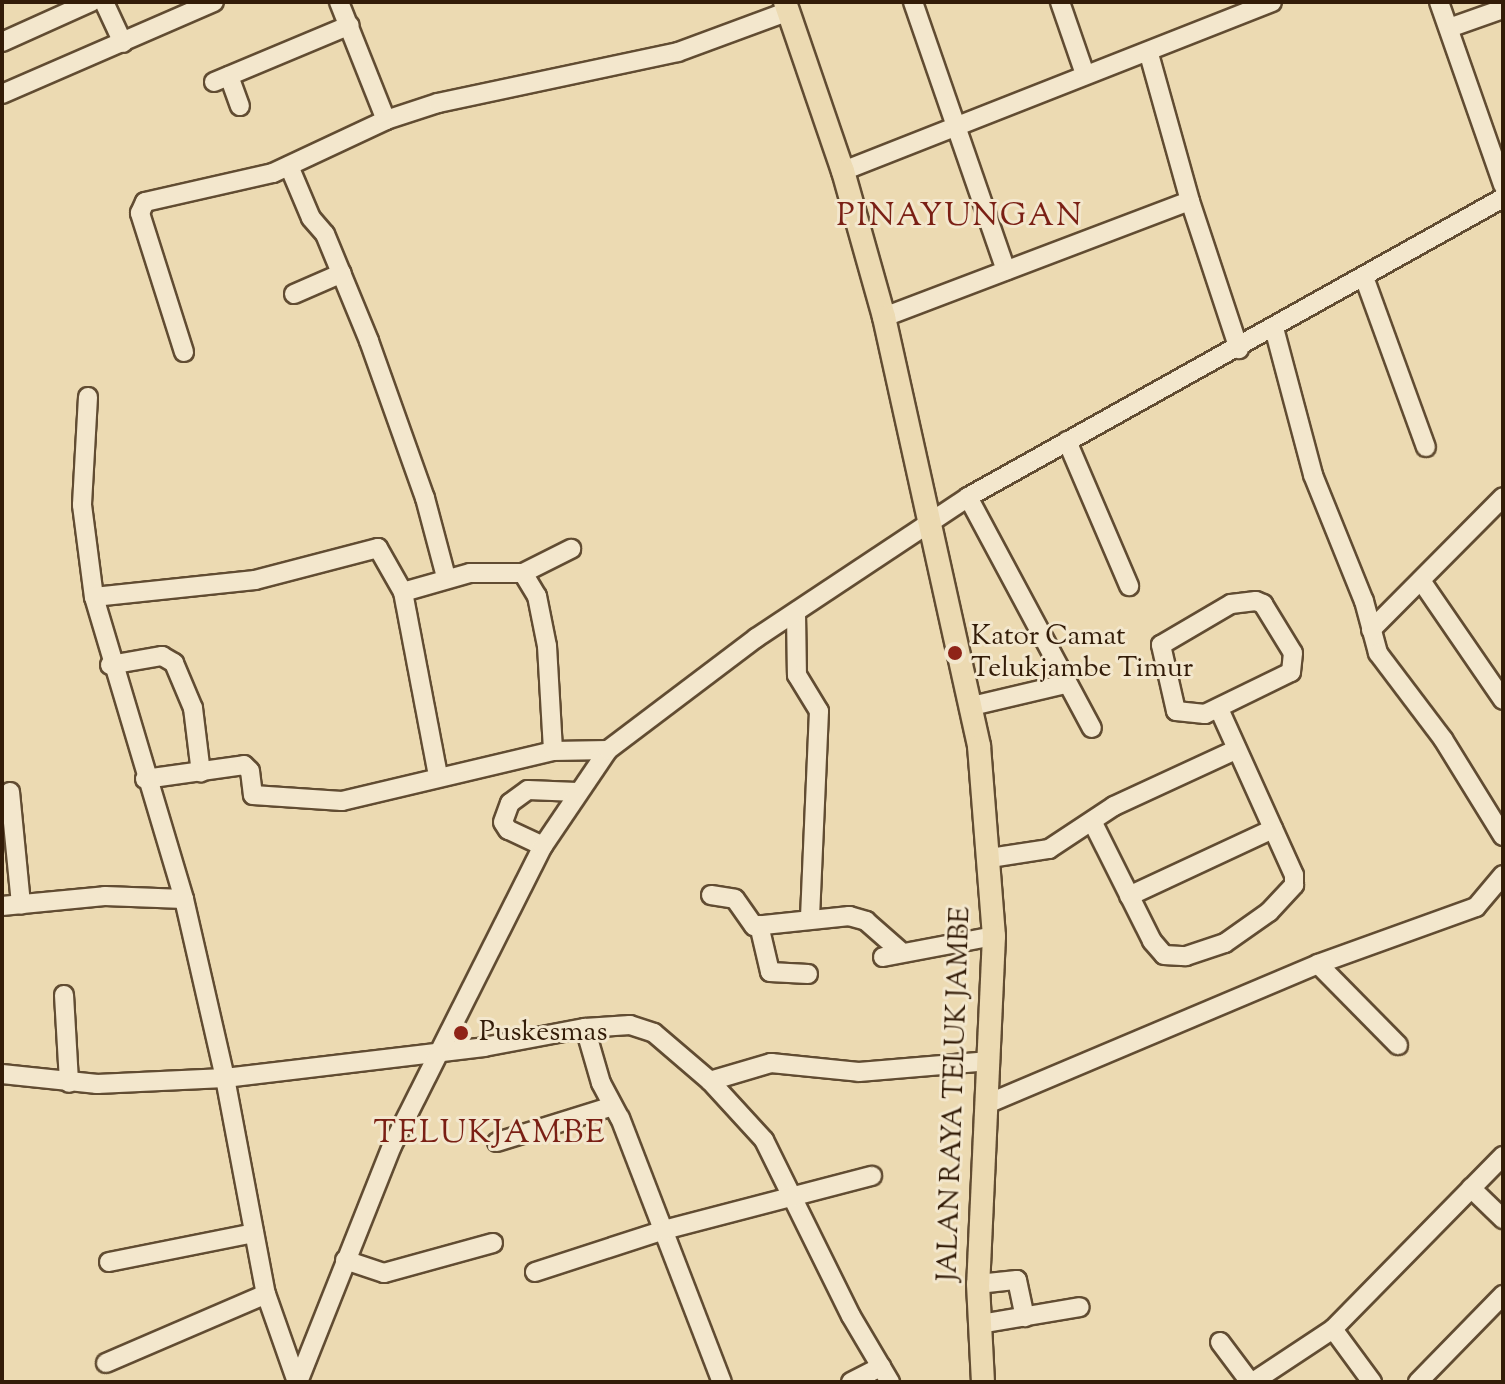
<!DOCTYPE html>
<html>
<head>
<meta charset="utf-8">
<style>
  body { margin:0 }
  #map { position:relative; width:1505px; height:1384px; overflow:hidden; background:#ecdab2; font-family:"Sorts Mill Goudy",serif }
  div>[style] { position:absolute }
  .roads { filter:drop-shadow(2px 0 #614c32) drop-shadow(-2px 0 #614c32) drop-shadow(0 2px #614c32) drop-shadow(0 -2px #614c32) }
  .minor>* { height:18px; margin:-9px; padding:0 9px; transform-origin:9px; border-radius:9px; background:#f3e7cd }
  .major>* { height:22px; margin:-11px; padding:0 11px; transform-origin:11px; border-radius:11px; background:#ecdab2 }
  .dots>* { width:22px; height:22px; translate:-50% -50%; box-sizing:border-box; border:4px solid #f3e7cd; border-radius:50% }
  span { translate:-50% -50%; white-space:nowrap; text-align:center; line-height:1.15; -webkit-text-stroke:6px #f3e7cd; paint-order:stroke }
  .poi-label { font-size:28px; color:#331c08 }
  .left { translate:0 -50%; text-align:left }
  .street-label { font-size:28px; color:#331c08 }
  .quarter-label { font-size:32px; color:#7a1f14; letter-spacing:2px }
  .frame { position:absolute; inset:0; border:4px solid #331c08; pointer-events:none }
</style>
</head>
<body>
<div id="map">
  <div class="roads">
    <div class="minor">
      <div style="left:104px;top:2px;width:45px;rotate:65.1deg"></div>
      <div style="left:339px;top:2px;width:127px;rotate:68.3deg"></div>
      <div style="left:913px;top:2px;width:284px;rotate:70.9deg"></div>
      <div style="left:1060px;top:2px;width:76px;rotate:70.9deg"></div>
      <div style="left:1439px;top:2px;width:194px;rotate:70.7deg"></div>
      <div style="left:1449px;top:28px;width:57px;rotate:-19.4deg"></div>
      <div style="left:2px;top:42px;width:98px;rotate:-24.2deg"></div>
      <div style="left:1149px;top:54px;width:153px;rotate:74.4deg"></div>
      <div style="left:1190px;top:201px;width:156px;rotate:71.7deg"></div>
      <div style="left:229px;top:76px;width:32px;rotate:70deg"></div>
      <div style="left:214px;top:82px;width:147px;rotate:-22.7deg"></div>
      <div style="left:2px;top:94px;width:231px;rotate:-23.5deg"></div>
      <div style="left:289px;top:166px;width:56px;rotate:67.1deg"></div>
      <div style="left:311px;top:218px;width:21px;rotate:49deg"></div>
      <div style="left:325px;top:234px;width:116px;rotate:67.6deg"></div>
      <div style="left:369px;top:341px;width:167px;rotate:70.4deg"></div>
      <div style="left:425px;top:498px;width:82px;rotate:75.1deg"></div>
      <div style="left:843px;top:171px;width:461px;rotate:-21.5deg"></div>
      <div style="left:1364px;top:277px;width:181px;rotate:70deg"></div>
      <div style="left:294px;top:294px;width:52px;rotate:-23.6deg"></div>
      <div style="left:884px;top:317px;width:327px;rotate:-20.8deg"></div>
      <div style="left:1274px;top:328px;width:152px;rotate:75.1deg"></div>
      <div style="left:1313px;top:475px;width:136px;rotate:68deg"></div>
      <div style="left:1364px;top:601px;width:54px;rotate:74.9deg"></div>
      <div style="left:1378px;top:653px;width:108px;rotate:52.9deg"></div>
      <div style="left:1443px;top:739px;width:114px;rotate:58.3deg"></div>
      <div style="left:184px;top:352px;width:146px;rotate:-107.6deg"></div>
      <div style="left:140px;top:213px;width:12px;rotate:-66deg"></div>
      <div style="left:145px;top:202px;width:131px;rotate:-12.8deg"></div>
      <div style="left:273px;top:173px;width:125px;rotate:-25.1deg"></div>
      <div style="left:386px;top:120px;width:55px;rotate:-18.1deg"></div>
      <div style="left:438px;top:103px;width:245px;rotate:-12deg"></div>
      <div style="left:678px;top:52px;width:118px;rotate:-20.3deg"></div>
      <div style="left:88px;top:397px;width:108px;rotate:93.2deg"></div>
      <div style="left:82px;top:505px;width:93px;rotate:82.6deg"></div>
      <div style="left:94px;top:597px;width:315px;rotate:73.4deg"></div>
      <div style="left:184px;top:899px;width:184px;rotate:77.1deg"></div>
      <div style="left:225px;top:1078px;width:220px;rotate:79.3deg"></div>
      <div style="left:266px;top:1294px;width:93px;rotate:70.6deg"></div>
      <div style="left:1067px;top:441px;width:158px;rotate:66.8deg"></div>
      <div style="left:968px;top:497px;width:262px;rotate:61.8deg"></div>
      <div style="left:523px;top:573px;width:27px;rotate:59deg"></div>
      <div style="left:537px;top:596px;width:51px;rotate:78.7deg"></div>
      <div style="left:547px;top:646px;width:105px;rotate:86.7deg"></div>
      <div style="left:1422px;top:582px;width:143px;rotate:55.5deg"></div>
      <div style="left:403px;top:592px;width:70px;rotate:-15.8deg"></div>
      <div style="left:470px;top:573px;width:53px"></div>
      <div style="left:523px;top:573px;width:54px;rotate:-26.6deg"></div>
      <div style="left:94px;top:597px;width:162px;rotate:-6deg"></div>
      <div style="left:255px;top:580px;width:127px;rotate:-14.6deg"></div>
      <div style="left:378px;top:548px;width:51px;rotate:60.4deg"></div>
      <div style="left:403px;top:592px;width:187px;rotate:79.2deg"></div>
      <div style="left:1256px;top:601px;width:8px;rotate:23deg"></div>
      <div style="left:1263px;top:604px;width:57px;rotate:58.5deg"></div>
      <div style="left:1293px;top:653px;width:19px;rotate:96deg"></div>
      <div style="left:1291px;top:672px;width:96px;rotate:154deg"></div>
      <div style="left:1205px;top:714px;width:29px;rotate:-174deg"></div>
      <div style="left:1176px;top:711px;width:68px;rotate:-102.8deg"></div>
      <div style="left:1161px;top:645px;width:81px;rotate:-30.4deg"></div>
      <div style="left:1231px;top:604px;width:25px;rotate:-7deg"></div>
      <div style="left:796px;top:614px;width:61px;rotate:89.1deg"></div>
      <div style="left:797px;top:675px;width:42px;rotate:58.6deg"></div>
      <div style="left:819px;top:711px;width:207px;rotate:92.5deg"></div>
      <div style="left:1371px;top:630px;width:187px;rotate:-45.2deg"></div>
      <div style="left:110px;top:665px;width:53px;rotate:-9.8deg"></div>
      <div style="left:162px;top:656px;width:14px;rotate:30deg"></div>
      <div style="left:174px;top:663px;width:49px;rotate:67.1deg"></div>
      <div style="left:193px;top:708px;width:65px;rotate:83deg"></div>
      <div style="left:972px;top:706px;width:97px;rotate:-13.2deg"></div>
      <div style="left:145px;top:779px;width:100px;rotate:-8deg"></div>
      <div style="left:244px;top:765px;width:8px;rotate:45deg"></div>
      <div style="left:250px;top:771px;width:24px;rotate:83deg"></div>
      <div style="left:253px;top:795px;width:89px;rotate:3.9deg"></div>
      <div style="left:342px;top:801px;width:217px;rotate:-13.3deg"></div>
      <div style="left:553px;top:751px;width:55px;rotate:-1deg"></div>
      <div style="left:10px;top:792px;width:113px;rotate:84.4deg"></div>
      <div style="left:1093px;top:823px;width:132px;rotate:63.4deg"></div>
      <div style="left:1152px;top:941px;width:18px;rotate:49deg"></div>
      <div style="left:1164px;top:955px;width:22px;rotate:3deg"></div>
      <div style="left:1186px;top:956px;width:41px;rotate:-18.4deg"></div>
      <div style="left:1225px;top:943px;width:54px;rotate:-35.2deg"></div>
      <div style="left:1269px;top:912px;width:37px;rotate:-47deg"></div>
      <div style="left:1294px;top:885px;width:10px;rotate:-90deg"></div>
      <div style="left:1294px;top:875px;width:182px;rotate:-114.3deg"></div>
      <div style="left:543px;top:846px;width:38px;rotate:-155deg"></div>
      <div style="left:508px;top:830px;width:9px;rotate:-122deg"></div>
      <div style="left:503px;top:822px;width:20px;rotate:-70deg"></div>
      <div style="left:510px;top:803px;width:22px;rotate:-36deg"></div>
      <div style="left:528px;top:790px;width:49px;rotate:2.3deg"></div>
      <div style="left:990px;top:858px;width:60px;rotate:-8.7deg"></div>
      <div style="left:1049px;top:849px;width:78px;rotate:-33.5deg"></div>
      <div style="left:1114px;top:806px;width:133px;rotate:-24.8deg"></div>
      <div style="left:711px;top:895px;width:24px;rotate:9deg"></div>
      <div style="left:735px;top:899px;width:33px;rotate:55deg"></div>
      <div style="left:754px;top:926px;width:96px;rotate:-6deg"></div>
      <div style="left:849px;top:916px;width:18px;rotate:16deg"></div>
      <div style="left:866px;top:921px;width:44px;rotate:41.3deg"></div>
      <div style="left:1129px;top:896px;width:159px;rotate:-25deg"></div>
      <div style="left:2px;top:906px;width:103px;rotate:-5.5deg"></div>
      <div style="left:105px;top:896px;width:79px;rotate:2.2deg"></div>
      <div style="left:759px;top:925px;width:48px;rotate:76.8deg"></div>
      <div style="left:770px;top:972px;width:38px;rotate:3deg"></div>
      <div style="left:883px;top:957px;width:113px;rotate:-10.7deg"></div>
      <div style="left:1318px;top:964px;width:114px;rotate:45.4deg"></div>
      <div style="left:64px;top:995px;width:88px;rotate:86.7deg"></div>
      <div style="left:585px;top:1028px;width:57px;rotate:73.8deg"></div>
      <div style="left:601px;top:1083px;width:40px;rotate:62deg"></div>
      <div style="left:620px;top:1118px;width:283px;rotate:68.9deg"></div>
      <div style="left:2px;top:1074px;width:96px;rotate:6deg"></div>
      <div style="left:97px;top:1084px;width:128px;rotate:-2.7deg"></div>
      <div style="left:225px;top:1078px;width:261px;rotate:-6.8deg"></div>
      <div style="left:484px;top:1047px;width:103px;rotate:-10.7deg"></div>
      <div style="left:585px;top:1028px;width:45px;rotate:-3.8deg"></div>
      <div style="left:630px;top:1025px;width:25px;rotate:18deg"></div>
      <div style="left:654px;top:1033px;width:74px;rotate:40.6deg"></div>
      <div style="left:710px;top:1081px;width:80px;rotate:47.5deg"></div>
      <div style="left:764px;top:1140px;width:196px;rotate:63.7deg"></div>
      <div style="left:851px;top:1316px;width:77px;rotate:59.4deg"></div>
      <div style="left:710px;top:1081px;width:64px;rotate:-16.4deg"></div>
      <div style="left:771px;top:1063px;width:88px;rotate:5.8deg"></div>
      <div style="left:859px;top:1072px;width:131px;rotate:-4.8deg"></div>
      <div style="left:987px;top:1104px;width:359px;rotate:-22.9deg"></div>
      <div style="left:1318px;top:964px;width:168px;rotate:-19.8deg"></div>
      <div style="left:1476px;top:907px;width:42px;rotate:-49.8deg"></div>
      <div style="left:497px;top:1142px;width:121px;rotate:-17.2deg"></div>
      <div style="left:1471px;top:1188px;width:45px;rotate:44.1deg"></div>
      <div style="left:345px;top:1260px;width:41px;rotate:18.4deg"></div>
      <div style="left:384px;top:1273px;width:113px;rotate:-15.4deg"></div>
      <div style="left:109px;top:1262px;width:148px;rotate:-11.3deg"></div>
      <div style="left:535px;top:1272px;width:136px;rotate:-18deg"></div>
      <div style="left:664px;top:1230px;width:215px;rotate:-14.6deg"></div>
      <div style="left:978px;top:1284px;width:39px;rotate:-6deg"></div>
      <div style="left:1017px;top:1280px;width:38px;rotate:78deg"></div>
      <div style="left:980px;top:1324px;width:101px;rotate:-9.6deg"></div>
      <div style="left:1333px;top:1329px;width:66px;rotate:53.7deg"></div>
      <div style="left:1220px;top:1342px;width:50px;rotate:53.1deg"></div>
      <div style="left:106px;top:1363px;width:174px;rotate:-23.3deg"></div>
      <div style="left:298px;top:1382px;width:254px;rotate:-68.3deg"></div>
      <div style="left:392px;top:1146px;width:336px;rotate:-63.3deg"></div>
      <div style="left:543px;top:846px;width:116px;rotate:-55.9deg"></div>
      <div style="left:608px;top:750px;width:186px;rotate:-37.1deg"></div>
      <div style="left:756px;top:638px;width:255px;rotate:-33.6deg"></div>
      <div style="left:968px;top:497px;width:613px;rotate:-29.2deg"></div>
      <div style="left:851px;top:1382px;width:34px;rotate:-27deg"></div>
      <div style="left:1253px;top:1382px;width:96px;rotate:-33.5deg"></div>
      <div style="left:1333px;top:1329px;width:243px;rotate:-45.5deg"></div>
      <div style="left:1418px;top:1382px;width:122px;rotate:-45.7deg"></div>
    </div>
    <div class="major">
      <div style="left:785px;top:2px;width:179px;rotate:71.1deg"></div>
      <div style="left:843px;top:171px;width:152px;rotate:74.3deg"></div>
      <div style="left:884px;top:317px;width:439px;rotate:77.5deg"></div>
      <div style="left:979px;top:746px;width:191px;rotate:85.5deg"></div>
      <div style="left:994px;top:936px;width:348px;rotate:92.6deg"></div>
      <div style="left:978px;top:1284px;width:98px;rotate:87.1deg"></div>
    </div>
  </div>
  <div class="dots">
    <div style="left:955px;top:653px;background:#8f2418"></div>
    <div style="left:461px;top:1033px;background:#8f2418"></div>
  </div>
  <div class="poi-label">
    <span class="left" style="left:971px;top:653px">Kator Camat<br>Telukjambe Timur</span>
    <span class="left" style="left:479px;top:1033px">Puskesmas</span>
  </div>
  <div class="street-label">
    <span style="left:955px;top:1094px;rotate:-88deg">JALAN RAYA TELUK JAMBE</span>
  </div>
  <div class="quarter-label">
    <span style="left:960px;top:217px">PINAYUNGAN</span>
    <span style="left:490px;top:1134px">TELUKJAMBE</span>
  </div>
  <div class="frame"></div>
</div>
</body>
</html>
